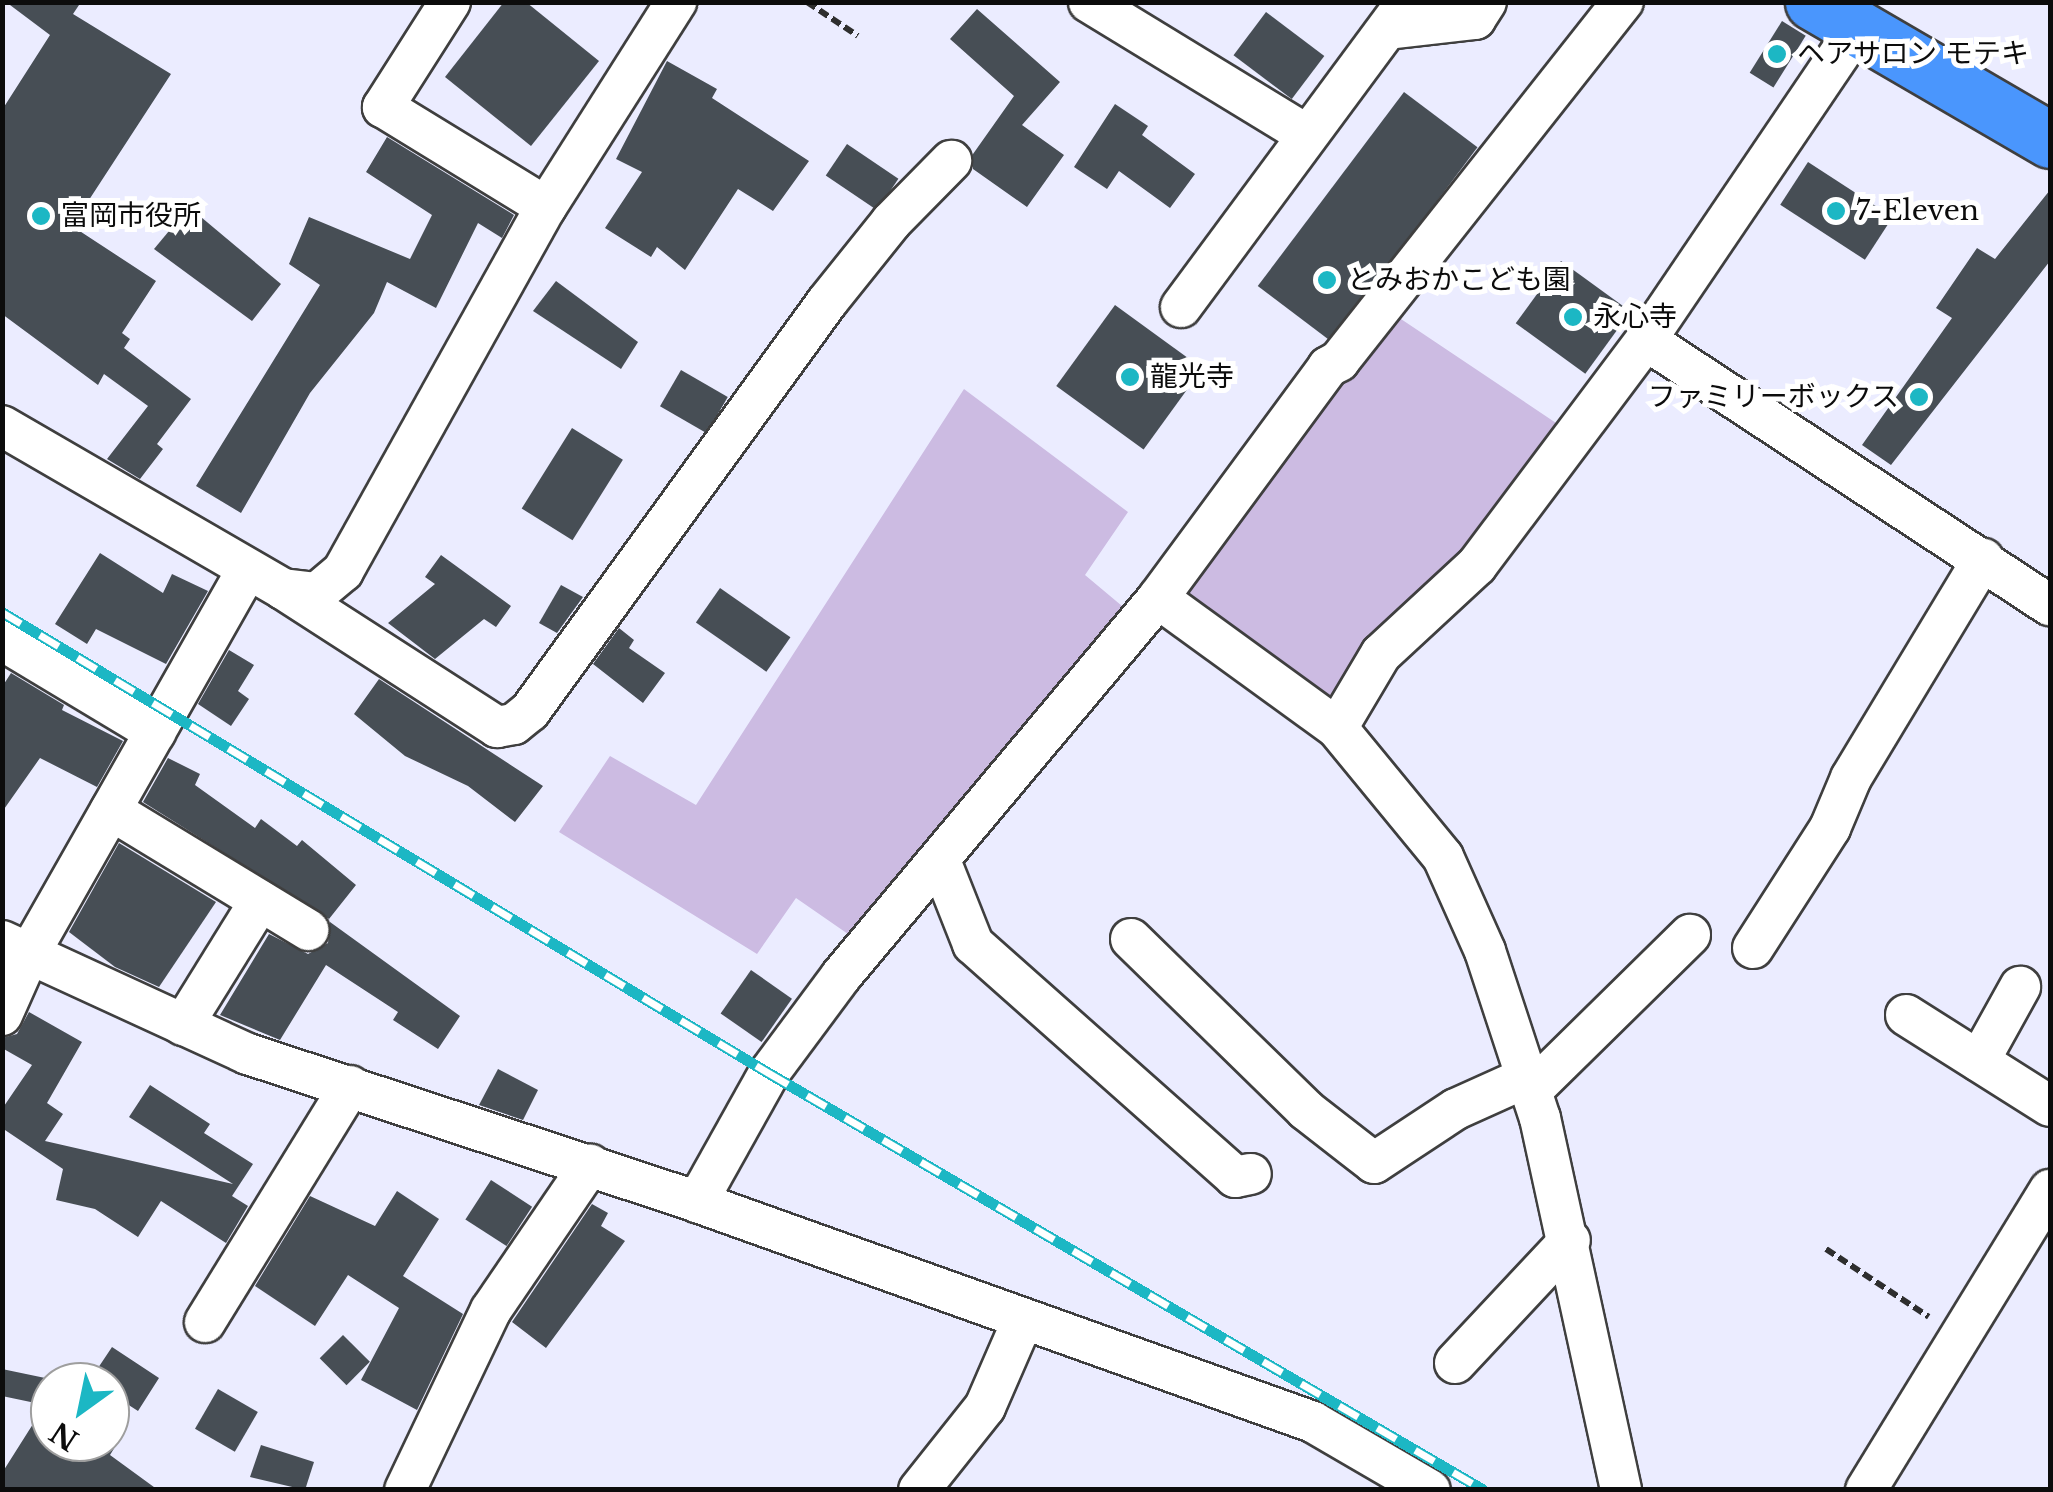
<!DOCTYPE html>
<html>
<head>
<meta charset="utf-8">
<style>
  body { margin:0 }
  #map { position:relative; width:2053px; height:1492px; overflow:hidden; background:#ebecff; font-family:"Libre Baskerville","Noto Sans JP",serif }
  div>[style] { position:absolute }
  .cemetery>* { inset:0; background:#ccbbe2 }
  .building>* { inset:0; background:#474e55; transform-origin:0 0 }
  .path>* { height:6px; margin-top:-3px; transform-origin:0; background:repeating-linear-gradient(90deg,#2e2e2e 0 10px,transparent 0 15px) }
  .roads { filter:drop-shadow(2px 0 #3f3f3f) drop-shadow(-2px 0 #3f3f3f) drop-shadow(0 2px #3f3f3f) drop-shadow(0 -2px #3f3f3f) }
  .minor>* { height:40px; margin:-20px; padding:0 20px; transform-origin:20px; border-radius:20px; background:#fff }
  .highway>* { height:55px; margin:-27.5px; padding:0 27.5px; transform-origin:27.5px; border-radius:27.5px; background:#4a96fd }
  .rail>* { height:11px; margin-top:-5.5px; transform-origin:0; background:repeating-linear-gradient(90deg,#fff 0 22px,#1cb7c4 0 44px); box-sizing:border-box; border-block:2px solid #1cb7c4 }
  .dots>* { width:28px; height:28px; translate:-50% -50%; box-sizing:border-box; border:5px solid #fff; border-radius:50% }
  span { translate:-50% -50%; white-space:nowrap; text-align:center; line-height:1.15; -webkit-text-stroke:10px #fff; paint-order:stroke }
  .poi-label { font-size:28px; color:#0c0c0c }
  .left { translate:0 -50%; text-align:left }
  .right { translate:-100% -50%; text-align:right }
  .frame { position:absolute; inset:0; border:5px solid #0c0c0c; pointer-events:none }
  .north { position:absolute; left:30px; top:1362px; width:100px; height:100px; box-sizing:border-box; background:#fff; border:2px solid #9e9e9e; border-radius:50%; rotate:213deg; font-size:28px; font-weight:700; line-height:40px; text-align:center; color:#0c0c0c }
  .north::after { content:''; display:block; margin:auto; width:35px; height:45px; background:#1cb7c4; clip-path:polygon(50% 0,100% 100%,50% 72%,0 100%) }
</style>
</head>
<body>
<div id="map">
  <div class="cemetery">
    <div style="clip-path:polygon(1392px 313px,1562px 427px,1431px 593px,1372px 634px,1330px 706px,1178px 594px)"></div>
    <div style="clip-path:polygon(964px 389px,1128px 512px,1085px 575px,1128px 611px,861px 943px,796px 898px,757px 954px,559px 832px,610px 756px,696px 805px)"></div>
  </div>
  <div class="building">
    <div style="clip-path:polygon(6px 2px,81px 2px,73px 14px,171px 74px,72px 226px,156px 281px,122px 333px,130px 339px,124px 348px,191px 399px,157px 444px,163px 449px,140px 479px,107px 459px,148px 406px,104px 374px,98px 385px,2px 314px,2px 110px,50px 35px)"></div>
    <div style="clip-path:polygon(504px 2px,526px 2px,599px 61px,531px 146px,445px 77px)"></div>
    <div style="clip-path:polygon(977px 9px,1060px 82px,1022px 125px,1064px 155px,1027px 207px,973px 169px,973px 154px,1014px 96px,950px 39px)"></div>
    <div style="left:1266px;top:12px;width:73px;height:54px;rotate:37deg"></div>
    <div style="left:1782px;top:21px;width:28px;height:61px;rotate:32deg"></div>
    <div style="clip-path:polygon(667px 61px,717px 89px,712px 98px,809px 161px,773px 211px,738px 189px,685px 270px,657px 247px,651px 257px,605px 228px,642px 172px,616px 159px)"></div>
    <div style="left:1404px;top:92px;width:92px;height:243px;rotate:37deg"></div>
    <div style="clip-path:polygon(1115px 104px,1148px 126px,1142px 135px,1195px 174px,1170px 208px,1119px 171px,1107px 189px,1074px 167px)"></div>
    <div style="clip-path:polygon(387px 137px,514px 215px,502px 238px,478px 223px,436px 308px,387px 282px,374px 313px,310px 393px,241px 513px,196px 486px,320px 285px,289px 264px,309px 217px,410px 259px,432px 215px,366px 172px)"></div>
    <div style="left:847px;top:144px;width:62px;height:38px;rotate:34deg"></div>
    <div style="left:1808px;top:162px;width:101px;height:51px;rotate:33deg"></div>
    <div style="clip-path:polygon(2050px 190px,2050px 261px,1891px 465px,1862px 445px,1952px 318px,1936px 308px,1977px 248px,1995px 259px)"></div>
    <div style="clip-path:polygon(189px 207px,281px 284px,252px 321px,154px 249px)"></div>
    <div style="left:1561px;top:261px;width:86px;height:77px;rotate:36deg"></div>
    <div style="clip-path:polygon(556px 281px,638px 342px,621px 369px,533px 311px)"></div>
    <div style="left:1115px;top:305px;width:108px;height:100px;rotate:36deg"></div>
    <div style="left:681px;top:370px;width:54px;height:42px;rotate:30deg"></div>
    <div style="left:572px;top:428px;width:60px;height:95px;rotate:32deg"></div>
    <div style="clip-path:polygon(100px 553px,163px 593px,172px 574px,208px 591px,166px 664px,96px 629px,87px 644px,55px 624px)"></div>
    <div style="clip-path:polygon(441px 555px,511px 606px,496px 627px,484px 619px,435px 659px,388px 623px,435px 584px,425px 577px)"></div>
    <div style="clip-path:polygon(561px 585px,583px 597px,557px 633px,539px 623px)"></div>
    <div style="left:720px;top:588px;width:86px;height:42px;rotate:35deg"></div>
    <div style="clip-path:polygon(619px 628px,634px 640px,629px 648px,665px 673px,643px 703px,593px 664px)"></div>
    <div style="clip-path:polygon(229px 650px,254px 665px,238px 691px,249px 699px,231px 726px,198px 704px)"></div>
    <div style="clip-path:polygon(11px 673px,64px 705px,62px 710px,123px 741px,97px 787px,40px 758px,2px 812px,2px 687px)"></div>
    <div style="clip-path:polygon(379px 679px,543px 786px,515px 822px,468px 786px,405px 756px,354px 714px)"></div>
    <div style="clip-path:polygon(168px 758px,200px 774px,195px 785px,255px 828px,261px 819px,297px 846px,302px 840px,356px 885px,329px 919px,143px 802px)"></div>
    <div style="clip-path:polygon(119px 843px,216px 902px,159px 987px,115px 967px,69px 932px)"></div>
    <div style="clip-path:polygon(330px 922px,460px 1016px,438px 1049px,393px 1020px,398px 1012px,326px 965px,280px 1040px,220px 1015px,269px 934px,308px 954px,328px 943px)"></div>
    <div style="left:751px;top:970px;width:50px;height:53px;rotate:35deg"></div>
    <div style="clip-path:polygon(29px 1012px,82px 1042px,47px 1103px,63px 1114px,45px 1141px,233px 1184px,129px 1117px,150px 1085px,210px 1124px,204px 1133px,253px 1164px,232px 1196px,248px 1206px,226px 1243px,161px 1201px,138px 1237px,95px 1209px,56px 1200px,63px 1169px,2px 1128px,2px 1109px,32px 1065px,2px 1048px,2px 1038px,17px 1034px)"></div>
    <div style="clip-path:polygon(498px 1069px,538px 1090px,523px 1120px,479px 1105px)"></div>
    <div style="left:491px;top:1180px;width:49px;height:47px;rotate:33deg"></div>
    <div style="clip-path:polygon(397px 1191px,439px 1219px,403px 1276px,463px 1314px,417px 1410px,361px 1380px,399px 1308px,348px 1275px,315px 1326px,255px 1286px,310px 1196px,375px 1226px)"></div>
    <div style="clip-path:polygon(592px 1204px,608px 1213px,601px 1226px,625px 1241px,546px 1348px,512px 1322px)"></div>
    <div style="left:343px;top:1335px;width:38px;height:33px;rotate:45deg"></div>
    <div style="clip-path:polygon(112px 1347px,159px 1378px,138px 1411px,110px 1393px,110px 1382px,90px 1380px)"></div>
    <div style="clip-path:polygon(2px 1369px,50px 1379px,50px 1442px,118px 1442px,110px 1455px,158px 1490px,2px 1490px,2px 1473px,45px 1405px,2px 1396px)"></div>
    <div style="left:218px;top:1389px;width:46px;height:46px;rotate:30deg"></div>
    <div style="clip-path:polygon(261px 1445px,314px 1462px,305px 1490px,250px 1477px)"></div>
  </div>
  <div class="path">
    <div style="left:807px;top:2px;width:61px;rotate:33.7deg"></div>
    <div style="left:1826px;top:1249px;width:123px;rotate:33.4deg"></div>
  </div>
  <div class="roads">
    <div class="minor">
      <div style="left:450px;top:2px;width:125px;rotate:122.5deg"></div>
      <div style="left:383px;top:107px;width:191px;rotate:31.5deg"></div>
      <div style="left:1089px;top:2px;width:253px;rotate:31.4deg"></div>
      <div style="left:1388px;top:29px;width:88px;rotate:-6.6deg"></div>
      <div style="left:1475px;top:19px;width:20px;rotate:-57deg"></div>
      <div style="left:1181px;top:307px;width:380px;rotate:-53.5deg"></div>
      <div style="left:1646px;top:340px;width:483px;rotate:33.3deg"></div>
      <div style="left:2px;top:426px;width:325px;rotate:30.1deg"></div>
      <div style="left:283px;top:589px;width:34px;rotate:7deg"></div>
      <div style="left:317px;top:593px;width:34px;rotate:-40deg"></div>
      <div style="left:343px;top:571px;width:417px;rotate:-60.9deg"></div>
      <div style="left:546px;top:207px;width:243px;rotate:-57.6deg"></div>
      <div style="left:283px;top:589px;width:255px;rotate:32.8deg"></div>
      <div style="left:497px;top:727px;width:17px;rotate:-10deg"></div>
      <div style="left:514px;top:724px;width:21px;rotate:-39deg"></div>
      <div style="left:530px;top:711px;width:505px;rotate:-54.01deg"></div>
      <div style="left:827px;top:302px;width:102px;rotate:-51.3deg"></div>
      <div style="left:891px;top:222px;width:86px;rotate:-45.5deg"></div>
      <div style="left:1158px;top:598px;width:221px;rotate:36deg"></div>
      <div style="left:1337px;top:728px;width:167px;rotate:50.6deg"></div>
      <div style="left:1443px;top:857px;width:103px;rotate:65.9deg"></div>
      <div style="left:1485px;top:951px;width:176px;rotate:71.8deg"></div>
      <div style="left:1540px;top:1118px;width:381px;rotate:77.7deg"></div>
      <div style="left:2px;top:640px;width:179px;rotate:31deg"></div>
      <div style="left:1337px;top:728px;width:86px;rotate:-59.3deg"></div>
      <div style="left:1381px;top:654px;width:131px;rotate:-42.8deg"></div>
      <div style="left:1477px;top:565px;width:281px;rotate:-53.1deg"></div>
      <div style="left:1646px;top:340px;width:378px;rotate:-55.9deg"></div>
      <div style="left:111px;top:810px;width:231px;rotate:31.3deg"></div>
      <div style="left:941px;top:863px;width:87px;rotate:68.4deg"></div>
      <div style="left:973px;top:944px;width:351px;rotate:41.6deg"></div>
      <div style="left:1235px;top:1177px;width:16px;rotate:-11deg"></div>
      <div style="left:1131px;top:939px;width:245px;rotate:44.3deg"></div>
      <div style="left:1306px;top:1110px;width:86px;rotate:37.9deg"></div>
      <div style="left:1374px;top:1163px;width:98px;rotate:-33.4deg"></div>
      <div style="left:1456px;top:1109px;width:78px;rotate:-24.3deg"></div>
      <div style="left:2px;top:941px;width:271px;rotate:24.7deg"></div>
      <div style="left:248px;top:1054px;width:473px;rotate:18.2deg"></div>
      <div style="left:697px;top:1202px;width:654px;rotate:19.65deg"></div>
      <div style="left:1313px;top:1422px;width:135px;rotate:30.2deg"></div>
      <div style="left:1753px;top:948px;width:143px;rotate:-57.3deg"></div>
      <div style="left:1830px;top:828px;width:54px;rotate:-67.2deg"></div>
      <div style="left:1851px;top:778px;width:256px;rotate:-58.9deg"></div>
      <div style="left:2px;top:1015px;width:67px;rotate:-66.1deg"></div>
      <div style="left:29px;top:954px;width:442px;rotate:-60.4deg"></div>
      <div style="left:1906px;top:1015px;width:170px;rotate:32.3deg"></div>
      <div style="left:183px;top:1025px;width:146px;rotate:-58.2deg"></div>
      <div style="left:1979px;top:1061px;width:85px;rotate:-61deg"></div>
      <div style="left:1531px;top:1091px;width:223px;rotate:-44.5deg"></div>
      <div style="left:697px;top:1202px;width:148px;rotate:-60.8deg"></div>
      <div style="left:769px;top:1073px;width:121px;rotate:-53.4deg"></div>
      <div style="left:841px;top:976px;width:493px;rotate:-50deg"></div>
      <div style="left:1158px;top:598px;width:287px;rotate:-53.6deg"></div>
      <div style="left:1328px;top:367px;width:13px;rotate:-29deg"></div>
      <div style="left:1339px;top:361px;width:458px;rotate:-51.7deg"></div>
      <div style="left:205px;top:1322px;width:277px;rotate:-58.4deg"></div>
      <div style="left:1455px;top:1363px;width:168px;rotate:-46.9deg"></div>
      <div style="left:405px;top:1490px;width:199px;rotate:-64.5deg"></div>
      <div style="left:491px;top:1310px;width:176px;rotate:-55.7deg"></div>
      <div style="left:919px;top:1490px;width:106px;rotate:-51.5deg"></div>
      <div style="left:985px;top:1407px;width:93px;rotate:-66.5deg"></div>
      <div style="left:1866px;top:1490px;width:352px;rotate:-58.5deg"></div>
    </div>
    <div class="highway">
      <div style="left:1813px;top:2px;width:274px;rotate:30.2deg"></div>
    </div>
  </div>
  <div class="rail">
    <div style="left:2px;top:612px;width:895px;rotate:31.01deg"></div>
    <div style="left:769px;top:1073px;width:828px;rotate:30.25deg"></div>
  </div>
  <div class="dots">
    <div style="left:1777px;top:54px;background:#1cb7c4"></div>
    <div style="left:1836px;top:211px;background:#1cb7c4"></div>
    <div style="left:41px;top:216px;background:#1cb7c4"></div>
    <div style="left:1327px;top:280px;background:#1cb7c4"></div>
    <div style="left:1573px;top:317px;background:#1cb7c4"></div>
    <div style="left:1130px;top:377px;background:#1cb7c4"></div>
    <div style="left:1919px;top:397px;background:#1cb7c4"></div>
  </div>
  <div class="poi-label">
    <span class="left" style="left:1797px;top:54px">ヘアサロン モテキ</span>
    <span class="left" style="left:1856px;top:211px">7-Eleven</span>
    <span class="left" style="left:61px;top:216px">富岡市役所</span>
    <span class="left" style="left:1347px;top:280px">とみおかこども園</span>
    <span class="left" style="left:1593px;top:317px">永心寺</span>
    <span class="left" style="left:1150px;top:377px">龍光寺</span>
    <span class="right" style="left:1899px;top:397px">ファミリーボックス</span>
  </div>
  <div class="frame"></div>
  <div class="north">N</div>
</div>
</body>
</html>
